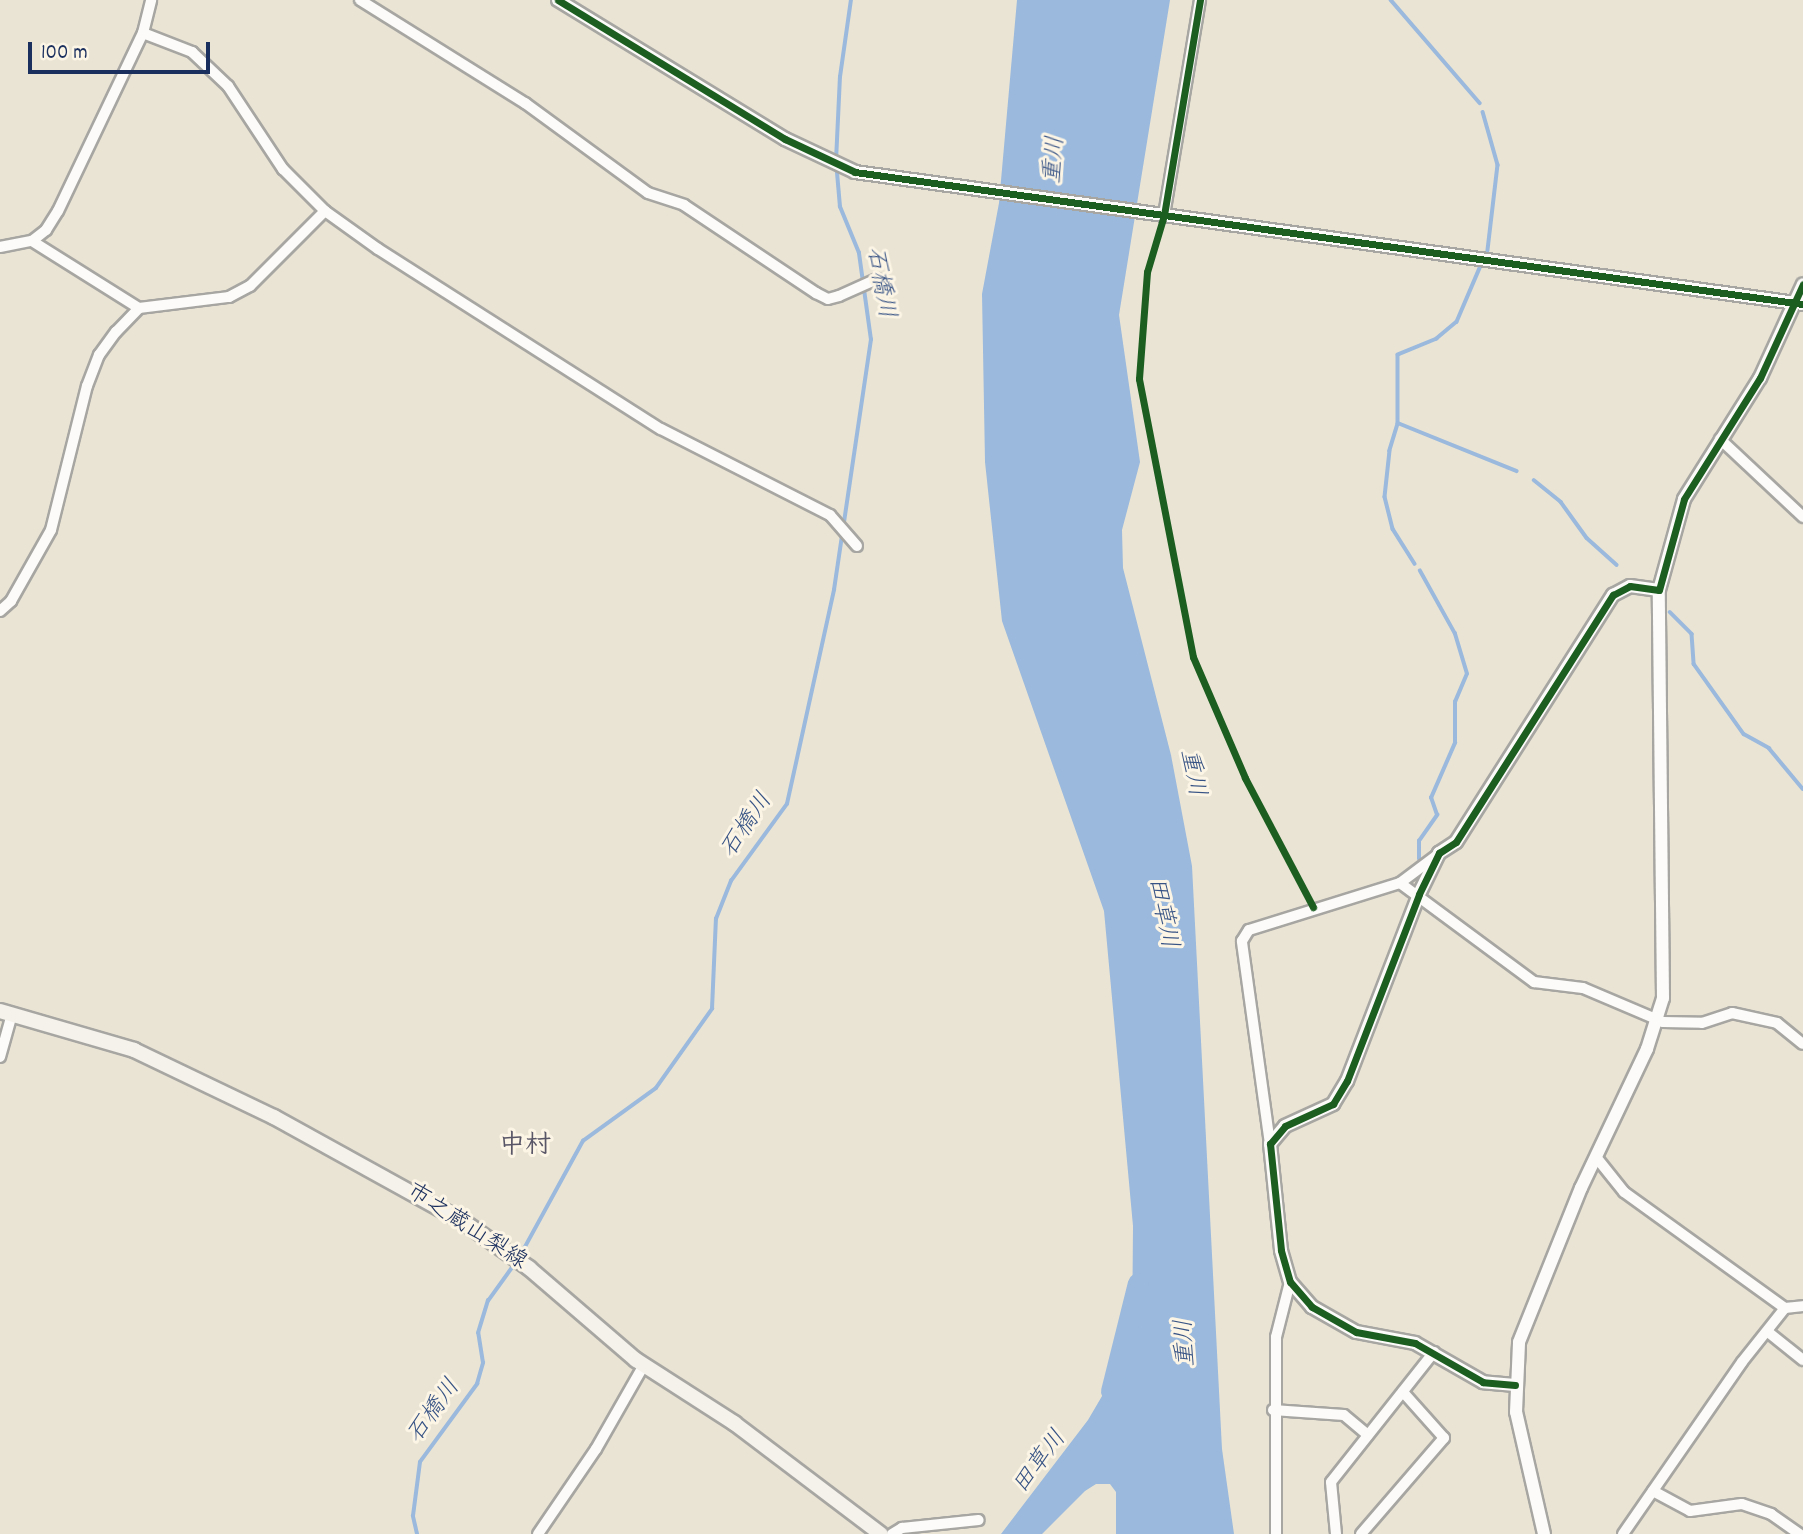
<!DOCTYPE html>
<html>
<head>
<meta charset="utf-8">
<style>
  body { margin:0 }
  #map { position:relative; width:1803px; height:1534px; overflow:hidden; background:#eae4d4; font-family:Dekko,"Klee One",sans-serif }
  div>[style] { position:absolute }
  .water>* { inset:0; background:#9ab9dd }
  .stream>* { height:3.5px; margin:-1.75px; padding:0 1.75px; transform-origin:1.75px; border-radius:1.75px; background:#9ab9dd }
  .river>* { height:21px; margin:-10.5px; padding:0 10.5px; transform-origin:10.5px; border-radius:10.5px; background:#9ab9dd }
  .roads { filter:drop-shadow(2px 0 #a7a6a2) drop-shadow(-2px 0 #a7a6a2) drop-shadow(0 2px #a7a6a2) drop-shadow(0 -2px #a7a6a2) }
  .minor>* { height:10px; margin:-5px; padding:0 5px; transform-origin:5px; border-radius:5px; background:#fcfbf9 }
  .tertiary>* { height:12px; margin:-6px; padding:0 6px; transform-origin:6px; border-radius:6px; background:#fcfbf9 }
  .secondary>* { height:14px; margin:-7px; padding:0 7px; transform-origin:7px; border-radius:7px; background:#f5f2eb }
  .cycleway>* { height:7px; margin:-3.5px; padding:0 3.5px; transform-origin:3.5px; border-radius:3.5px; background:#1b5e20 }
  span { translate:-50% -50%; white-space:nowrap; text-align:center; line-height:1.15; -webkit-text-stroke:6px #fcf5e5; paint-order:stroke }
  .street-label { font-size:23px; color:#1b2f5e }
  .water-label { font-size:24px; color:#375385; font-style:italic }
  .quarter-label { font-size:26px; color:#595667; font-weight:700 }
  .scale { position:absolute; left:28px; top:42px; width:182px; height:32px; box-sizing:border-box; border:4px solid #1b2f5e; border-top:0; padding-left:9px; font-size:21px; line-height:24px; white-space:nowrap; color:#1b2f5e; -webkit-text-stroke:5px #fcf5e5; paint-order:stroke }
</style>
</head>
<body>
<div id="map">
  <div class="water">
    <div style="clip-path:polygon(1017px 0,1170px 0,1119px 315px,1140px 462px,1122px 530px,1123px 568px,1171px 755px,1192px 866px,1222px 1449px,1234px 1534px,1116px 1534px,1116px 1492px,1110px 1484px,1096px 1484px,1085px 1491px,1042px 1534px,1001px 1534px,1088px 1420px,1132px 1345px,1133px 1226px,1104px 911px,1002px 621px,985px 462px,982px 294px,999px 203px)"></div>
  </div>
  <div class="stream">
    <div style="left:1391px;top:0;width:136px;rotate:49.2deg"></div>
    <div style="left:1483px;top:112px;width:55px;rotate:74.2deg"></div>
    <div style="left:1498px;top:165px;width:86px;rotate:96.7deg"></div>
    <div style="left:836px;top:161px;width:84px;rotate:-87.3deg"></div>
    <div style="left:840px;top:77px;width:78px;rotate:-81.9deg"></div>
    <div style="left:1481px;top:266px;width:61px;rotate:113.2deg"></div>
    <div style="left:1457px;top:322px;width:26px;rotate:140deg"></div>
    <div style="left:1437px;top:339px;width:42px;rotate:157.7deg"></div>
    <div style="left:1398px;top:355px;width:68px;rotate:90deg"></div>
    <div style="left:1398px;top:423px;width:128px;rotate:22deg"></div>
    <div style="left:1398px;top:424px;width:28px;rotate:107deg"></div>
    <div style="left:1390px;top:451px;width:46px;rotate:96.2deg"></div>
    <div style="left:1385px;top:497px;width:33px;rotate:76deg"></div>
    <div style="left:1393px;top:529px;width:41px;rotate:57.8deg"></div>
    <div style="left:1534px;top:480px;width:35px;rotate:39deg"></div>
    <div style="left:1561px;top:502px;width:44px;rotate:54.2deg"></div>
    <div style="left:1587px;top:538px;width:40px;rotate:42deg"></div>
    <div style="left:1670px;top:612px;width:31px;rotate:45deg"></div>
    <div style="left:1692px;top:634px;width:30px;rotate:86deg"></div>
    <div style="left:1694px;top:664px;width:86px;rotate:54.5deg"></div>
    <div style="left:1744px;top:734px;width:29px;rotate:29deg"></div>
    <div style="left:1769px;top:748px;width:53px;rotate:50.3deg"></div>
    <div style="left:1419px;top:859px;width:18px;rotate:-90deg"></div>
    <div style="left:1419px;top:841px;width:32px;rotate:-55deg"></div>
    <div style="left:1437px;top:815px;width:18px;rotate:-109deg"></div>
    <div style="left:1431px;top:798px;width:60px;rotate:-66.4deg"></div>
    <div style="left:1455px;top:743px;width:41px;rotate:-90deg"></div>
    <div style="left:1455px;top:702px;width:30px;rotate:-67deg"></div>
    <div style="left:1467px;top:674px;width:42px;rotate:-106.7deg"></div>
    <div style="left:1455px;top:634px;width:72px;rotate:-119.1deg"></div>
    <div style="left:520px;top:1256px;width:131px;rotate:-61.3deg"></div>
    <div style="left:583px;top:1141px;width:90px;rotate:-36deg"></div>
    <div style="left:656px;top:1088px;width:97px;rotate:-54.7deg"></div>
    <div style="left:712px;top:1009px;width:90px;rotate:-87.5deg"></div>
    <div style="left:716px;top:919px;width:41px;rotate:-68.5deg"></div>
    <div style="left:731px;top:881px;width:95px;rotate:-54deg"></div>
    <div style="left:787px;top:804px;width:219px;rotate:-77.6deg"></div>
    <div style="left:834px;top:590px;width:253px;rotate:-81.6deg"></div>
    <div style="left:871px;top:340px;width:88px;rotate:-97.9deg"></div>
    <div style="left:859px;top:253px;width:50px;rotate:-112.4deg"></div>
    <div style="left:840px;top:207px;width:38px;rotate:-95deg"></div>
    <div style="left:417px;top:1534px;width:18px;rotate:-103deg"></div>
    <div style="left:413px;top:1516px;width:54px;rotate:-82.6deg"></div>
    <div style="left:420px;top:1462px;width:97px;rotate:-53.8deg"></div>
    <div style="left:477px;top:1384px;width:22px;rotate:-74deg"></div>
    <div style="left:483px;top:1363px;width:30px;rotate:-99deg"></div>
    <div style="left:478px;top:1333px;width:34px;rotate:-73deg"></div>
    <div style="left:488px;top:1301px;width:48px;rotate:-54.3deg"></div>
  </div>
  <div class="river">
    <div style="left:1111px;top:1391px;width:111px;rotate:-76deg"></div>
  </div>
  <div class="roads">
    <div class="minor">
      <div style="left:360px;top:0;width:195px;rotate:32deg"></div>
      <div style="left:525px;top:103px;width:152px;rotate:36.2deg"></div>
      <div style="left:648px;top:193px;width:38px;rotate:18deg"></div>
      <div style="left:684px;top:205px;width:159px;rotate:33.7deg"></div>
      <div style="left:816px;top:293px;width:13px;rotate:27deg"></div>
      <div style="left:828px;top:299px;width:11px;rotate:-15deg"></div>
      <div style="left:839px;top:296px;width:42px;rotate:-24.1deg"></div>
      <div style="left:143px;top:33px;width:53px;rotate:21.2deg"></div>
      <div style="left:192px;top:52px;width:50px;rotate:43.4deg"></div>
      <div style="left:228px;top:86px;width:100px;rotate:56.5deg"></div>
      <div style="left:283px;top:169px;width:59px;rotate:45deg"></div>
      <div style="left:325px;top:211px;width:65px;rotate:35.6deg"></div>
      <div style="left:378px;top:249px;width:335px;rotate:32.5deg"></div>
      <div style="left:661px;top:429px;width:190px;rotate:27deg"></div>
      <div style="left:830px;top:515px;width:41px;rotate:48.9deg"></div>
      <div style="left:1164px;top:215px;width:218px;rotate:-80.5deg"></div>
      <div style="left:32px;top:241px;width:126px;rotate:32.1deg"></div>
      <div style="left:0;top:247px;width:33px;rotate:-11deg"></div>
      <div style="left:32px;top:241px;width:18px;rotate:-38deg"></div>
      <div style="left:46px;top:230px;width:22px;rotate:-58deg"></div>
      <div style="left:58px;top:211px;width:197px;rotate:-64.5deg"></div>
      <div style="left:143px;top:33px;width:34px;rotate:-76deg"></div>
      <div style="left:1720px;top:439px;width:114px;rotate:43.2deg"></div>
      <div style="left:0;top:611px;width:15px;rotate:-42deg"></div>
      <div style="left:11px;top:601px;width:81px;rotate:-60.6deg"></div>
      <div style="left:51px;top:530px;width:148px;rotate:-76deg"></div>
      <div style="left:87px;top:386px;width:33px;rotate:-69deg"></div>
      <div style="left:99px;top:355px;width:29px;rotate:-54deg"></div>
      <div style="left:116px;top:332px;width:33px;rotate:-46deg"></div>
      <div style="left:139px;top:308px;width:91px;rotate:-7deg"></div>
      <div style="left:229px;top:297px;width:24px;rotate:-28deg"></div>
      <div style="left:250px;top:286px;width:106px;rotate:-45deg"></div>
      <div style="left:1400px;top:883px;width:167px;rotate:36.5deg"></div>
      <div style="left:1534px;top:982px;width:49px;rotate:7deg"></div>
      <div style="left:1583px;top:988px;width:87px;rotate:23deg"></div>
      <div style="left:1663px;top:1022px;width:39px;rotate:1deg"></div>
      <div style="left:1702px;top:1023px;width:32px;rotate:-18deg"></div>
      <div style="left:1732px;top:1013px;width:46px;rotate:12.5deg"></div>
      <div style="left:1777px;top:1023px;width:33px;rotate:39deg"></div>
      <div style="left:0;top:1057px;width:45px;rotate:-74.4deg"></div>
      <div style="left:1270px;top:1144px;width:205px;rotate:-97.9deg"></div>
      <div style="left:1242px;top:941px;width:13px;rotate:-58deg"></div>
      <div style="left:1249px;top:930px;width:158px;rotate:-17.3deg"></div>
      <div style="left:1400px;top:883px;width:45px;rotate:-36.9deg"></div>
      <div style="left:1596px;top:1157px;width:45px;rotate:51.3deg"></div>
      <div style="left:1624px;top:1192px;width:198px;rotate:35.8deg"></div>
      <div style="left:1768px;top:1332px;width:45px;rotate:38.7deg"></div>
      <div style="left:1273px;top:1410px;width:71px;rotate:4deg"></div>
      <div style="left:1344px;top:1415px;width:31px;rotate:40deg"></div>
      <div style="left:1653px;top:1491px;width:42px;rotate:28.4deg"></div>
      <div style="left:1690px;top:1511px;width:52px;rotate:-7.7deg"></div>
      <div style="left:1742px;top:1504px;width:31px;rotate:19deg"></div>
      <div style="left:1771px;top:1514px;width:35px;rotate:35deg"></div>
      <div style="left:538px;top:1534px;width:103px;rotate:-55.7deg"></div>
      <div style="left:596px;top:1449px;width:97px;rotate:-60.3deg"></div>
      <div style="left:892px;top:1534px;width:12px;rotate:-31deg"></div>
      <div style="left:902px;top:1528px;width:77px;rotate:-5.9deg"></div>
      <div style="left:1276px;top:1534px;width:197px;rotate:-90deg"></div>
      <div style="left:1276px;top:1337px;width:57px;rotate:-75.7deg"></div>
      <div style="left:1336px;top:1534px;width:52px;rotate:-95.5deg"></div>
      <div style="left:1331px;top:1482px;width:166px;rotate:-51.6deg"></div>
      <div style="left:1361px;top:1534px;width:127px;rotate:-49.2deg"></div>
      <div style="left:1444px;top:1438px;width:62px;rotate:-131.7deg"></div>
      <div style="left:1623px;top:1534px;width:209px;rotate:-55.3deg"></div>
      <div style="left:1742px;top:1362px;width:69px;rotate:-51.5deg"></div>
      <div style="left:1785px;top:1308px;width:18px;rotate:-6deg"></div>
    </div>
    <div class="tertiary">
      <div style="left:558px;top:0;width:266px;rotate:31.5deg"></div>
      <div style="left:785px;top:139px;width:77px;rotate:25.2deg"></div>
      <div style="left:855px;top:172px;width:957px;rotate:7.93deg"></div>
      <div style="left:1515px;top:1385px;width:32px;rotate:-175deg"></div>
      <div style="left:1483px;top:1382px;width:78px;rotate:-150.2deg"></div>
      <div style="left:1415px;top:1343px;width:60px;rotate:-169.4deg"></div>
      <div style="left:1356px;top:1332px;width:51px;rotate:-150.4deg"></div>
      <div style="left:1312px;top:1307px;width:33px;rotate:-131deg"></div>
      <div style="left:1290px;top:1282px;width:33px;rotate:-106deg"></div>
      <div style="left:1281px;top:1250px;width:107px;rotate:-95.9deg"></div>
      <div style="left:1270px;top:1144px;width:23px;rotate:-50deg"></div>
      <div style="left:1285px;top:1126px;width:53px;rotate:-24.6deg"></div>
      <div style="left:1333px;top:1104px;width:27px;rotate:-59deg"></div>
      <div style="left:1347px;top:1081px;width:200px;rotate:-68.9deg"></div>
      <div style="left:1419px;top:894px;width:46px;rotate:-64deg"></div>
      <div style="left:1439px;top:853px;width:20px;rotate:-33deg"></div>
      <div style="left:1456px;top:842px;width:293px;rotate:-57.6deg"></div>
      <div style="left:1613px;top:595px;width:19px;rotate:-28deg"></div>
      <div style="left:1630px;top:586px;width:29px;rotate:8deg"></div>
      <div style="left:1659px;top:590px;width:94px;rotate:-74.6deg"></div>
      <div style="left:1684px;top:499px;width:143px;rotate:-57.9deg"></div>
      <div style="left:1760px;top:378px;width:103px;rotate:-65.4deg"></div>
      <div style="left:1544px;top:1534px;width:125px;rotate:-102.9deg"></div>
      <div style="left:1516px;top:1412px;width:70px;rotate:-87.5deg"></div>
      <div style="left:1519px;top:1342px;width:166px;rotate:-68.1deg"></div>
      <div style="left:1581px;top:1188px;width:154px;rotate:-64.6deg"></div>
      <div style="left:1647px;top:1049px;width:53px;rotate:-72.6deg"></div>
      <div style="left:1663px;top:998px;width:408px;rotate:-90.6deg"></div>
    </div>
    <div class="secondary">
      <div style="left:0;top:1011px;width:140px;rotate:16.2deg"></div>
      <div style="left:134px;top:1050px;width:155px;rotate:25.6deg"></div>
      <div style="left:274px;top:1117px;width:217px;rotate:28.9deg"></div>
      <div style="left:464px;top:1222px;width:80px;rotate:35.3deg"></div>
      <div style="left:529px;top:1268px;width:141px;rotate:40.7deg"></div>
      <div style="left:636px;top:1360px;width:117px;rotate:32.7deg"></div>
      <div style="left:734px;top:1423px;width:184px;rotate:37.1deg"></div>
    </div>
  </div>
  <div class="cycleway">
    <div style="left:558px;top:0;width:266px;rotate:31.5deg"></div>
    <div style="left:785px;top:139px;width:77px;rotate:25.2deg"></div>
    <div style="left:855px;top:172px;width:957px;rotate:7.93deg"></div>
    <div style="left:1200px;top:0;width:218px;rotate:99.5deg"></div>
    <div style="left:1164px;top:215px;width:59px;rotate:106.6deg"></div>
    <div style="left:1147px;top:272px;width:107px;rotate:94.3deg"></div>
    <div style="left:1139px;top:379px;width:283px;rotate:79deg"></div>
    <div style="left:1193px;top:657px;width:132px;rotate:66.7deg"></div>
    <div style="left:1245px;top:778px;width:146px;rotate:62.2deg"></div>
    <div style="left:1515px;top:1385px;width:32px;rotate:-175deg"></div>
    <div style="left:1483px;top:1382px;width:78px;rotate:-150.2deg"></div>
    <div style="left:1415px;top:1343px;width:60px;rotate:-169.4deg"></div>
    <div style="left:1356px;top:1332px;width:51px;rotate:-150.4deg"></div>
    <div style="left:1312px;top:1307px;width:33px;rotate:-131deg"></div>
    <div style="left:1290px;top:1282px;width:33px;rotate:-106deg"></div>
    <div style="left:1281px;top:1250px;width:107px;rotate:-95.9deg"></div>
    <div style="left:1270px;top:1144px;width:23px;rotate:-50deg"></div>
    <div style="left:1285px;top:1126px;width:53px;rotate:-24.6deg"></div>
    <div style="left:1333px;top:1104px;width:27px;rotate:-59deg"></div>
    <div style="left:1347px;top:1081px;width:200px;rotate:-68.9deg"></div>
    <div style="left:1419px;top:894px;width:46px;rotate:-64deg"></div>
    <div style="left:1439px;top:853px;width:20px;rotate:-33deg"></div>
    <div style="left:1456px;top:842px;width:293px;rotate:-57.6deg"></div>
    <div style="left:1613px;top:595px;width:19px;rotate:-28deg"></div>
    <div style="left:1630px;top:586px;width:29px;rotate:8deg"></div>
    <div style="left:1659px;top:590px;width:94px;rotate:-74.6deg"></div>
    <div style="left:1684px;top:499px;width:143px;rotate:-57.9deg"></div>
    <div style="left:1760px;top:378px;width:103px;rotate:-65.4deg"></div>
  </div>
  <div class="street-label">
    <span style="left:466px;top:1228px;rotate:33deg">市之蔵山梨線</span>
  </div>
  <div class="water-label">
    <span style="left:1056px;top:160px;rotate:-85deg">重川</span>
    <span style="left:879px;top:283px;rotate:80deg">石橋川</span>
    <span style="left:1191px;top:773px;rotate:79deg">重川</span>
    <span style="left:748px;top:826px;rotate:-56deg">石橋川</span>
    <span style="left:1161px;top:913px;rotate:79deg">田草川</span>
    <span style="left:1187px;top:1343px;rotate:-93deg">重川</span>
    <span style="left:435px;top:1412px;rotate:-54deg">石橋川</span>
    <span style="left:1041px;top:1463px;rotate:-53deg">田草川</span>
  </div>
  <div class="quarter-label">
    <span style="left:525px;top:1147px">中村</span>
  </div>
  <div class="scale">100 m</div>
</div>
</body>
</html>
